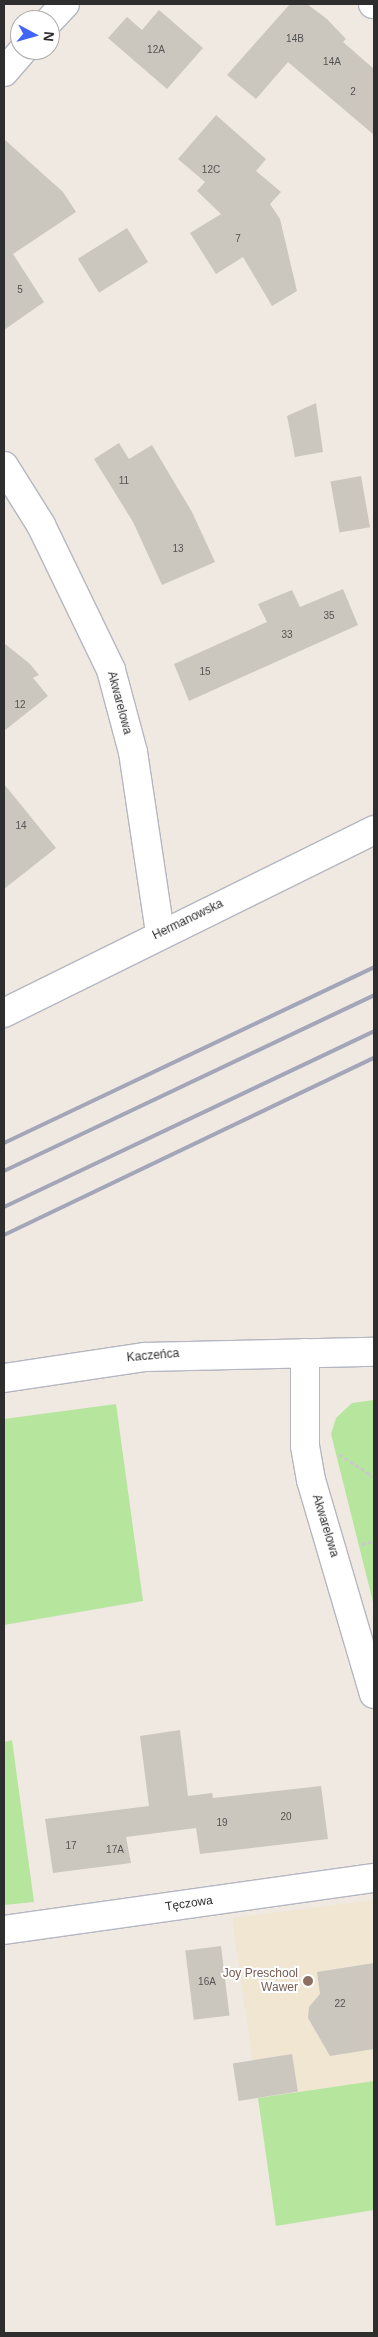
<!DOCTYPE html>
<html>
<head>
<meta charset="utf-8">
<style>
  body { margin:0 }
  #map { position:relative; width:378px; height:2337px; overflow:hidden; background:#efe9e1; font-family:Arial,sans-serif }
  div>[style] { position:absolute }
  .education>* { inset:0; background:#f0e6d1 }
  .green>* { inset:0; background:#b6e59e }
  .building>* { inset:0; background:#cbc7bf; transform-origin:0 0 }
  .path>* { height:3px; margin-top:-1.5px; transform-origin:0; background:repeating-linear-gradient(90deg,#c9c9c9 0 4px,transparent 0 6.5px) }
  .roads { filter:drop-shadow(1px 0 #b4b7c1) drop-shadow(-1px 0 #b4b7c1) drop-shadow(0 1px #b4b7c1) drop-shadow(0 -1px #b4b7c1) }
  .street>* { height:28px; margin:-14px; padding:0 14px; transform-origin:14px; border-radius:14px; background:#fff }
  .secondary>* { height:28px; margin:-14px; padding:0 14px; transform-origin:14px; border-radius:14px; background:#fff }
  .rail>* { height:4px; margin:-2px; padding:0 2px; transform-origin:2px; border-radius:2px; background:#a3a6b8 }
  .dots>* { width:14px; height:14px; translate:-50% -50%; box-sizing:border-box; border:2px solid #fff; border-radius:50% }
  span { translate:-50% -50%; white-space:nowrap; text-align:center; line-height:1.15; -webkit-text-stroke:4px #fff; paint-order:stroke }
  .number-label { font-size:10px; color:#555452 }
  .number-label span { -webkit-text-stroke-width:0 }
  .street-label { font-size:12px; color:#2e2e2e }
  .education-label { font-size:12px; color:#785e54 }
  .right { translate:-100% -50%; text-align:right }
  .frame { position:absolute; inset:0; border:5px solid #2e2e2e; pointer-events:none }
  .north { position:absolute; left:10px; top:10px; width:50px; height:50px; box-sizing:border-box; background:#fff; border:1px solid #ababab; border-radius:50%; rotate:96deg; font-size:14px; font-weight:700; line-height:20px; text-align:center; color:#2e2e2e }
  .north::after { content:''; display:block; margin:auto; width:18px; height:22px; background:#4264fb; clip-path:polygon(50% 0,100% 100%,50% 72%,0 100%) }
</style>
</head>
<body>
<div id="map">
  <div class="education">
    <div style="clip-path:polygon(374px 1900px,374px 2081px,258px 2098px,232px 1918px)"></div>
  </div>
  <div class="green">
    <div style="clip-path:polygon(374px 1400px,374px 1606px,331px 1434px,336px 1418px,352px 1403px)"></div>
    <div style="clip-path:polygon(116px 1404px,143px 1601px,4px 1625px,4px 1419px)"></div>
    <div style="clip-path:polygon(12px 1740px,34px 1902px,4px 1905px,4px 1742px)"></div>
    <div style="clip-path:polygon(374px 2081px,374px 2210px,276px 2226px,258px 2098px)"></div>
  </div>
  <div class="building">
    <div style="clip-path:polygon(290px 4px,307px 4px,327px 19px,346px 39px,343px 42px,374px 69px,374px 135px,288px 62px,256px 99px,227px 75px)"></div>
    <div style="clip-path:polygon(159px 10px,203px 48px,167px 89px,108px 38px,127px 17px,142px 30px)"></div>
    <div style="clip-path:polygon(216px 115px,266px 159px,256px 171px,281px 192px,270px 204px,280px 219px,297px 291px,272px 306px,243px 257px,216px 274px,190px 233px,221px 214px,197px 191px,205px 182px,178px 159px)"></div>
    <div style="clip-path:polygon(4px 139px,63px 192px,76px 212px,13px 254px,44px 302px,4px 330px)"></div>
    <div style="left:127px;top:228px;width:40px;height:58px;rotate:58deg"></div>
    <div style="clip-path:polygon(316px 403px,323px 452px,295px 457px,287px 416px)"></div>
    <div style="clip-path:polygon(119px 443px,129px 459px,152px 445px,192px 512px,215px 562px,162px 585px,133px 522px,94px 459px)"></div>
    <div style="left:361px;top:476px;width:52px;height:31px;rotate:80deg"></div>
    <div style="clip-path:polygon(343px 589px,358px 625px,189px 701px,174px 664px,267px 622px,258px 604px,292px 590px,300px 607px)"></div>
    <div style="clip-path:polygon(4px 643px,30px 664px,39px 675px,33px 678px,48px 696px,4px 731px)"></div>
    <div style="clip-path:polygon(4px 784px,56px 848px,4px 889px)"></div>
    <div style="clip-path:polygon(180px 1730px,188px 1796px,212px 1793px,213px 1798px,321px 1786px,328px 1839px,200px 1854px,196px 1828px,126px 1837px,131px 1863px,53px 1873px,45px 1819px,149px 1806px,140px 1736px)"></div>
    <div style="left:221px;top:1946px;width:70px;height:36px;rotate:83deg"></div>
    <div style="clip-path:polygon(374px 1963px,374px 2049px,330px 2056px,308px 2018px,309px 2007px,320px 1994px,317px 1972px)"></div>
    <div style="left:292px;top:2054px;width:38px;height:60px;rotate:81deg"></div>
  </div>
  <div class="path">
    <div style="left:339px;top:1454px;width:42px;rotate:33.3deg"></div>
    <div style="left:362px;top:1544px;width:12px;rotate:-14deg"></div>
  </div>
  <div class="roads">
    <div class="street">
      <div style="left:373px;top:4px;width:1px"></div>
      <div style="left:50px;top:20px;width:22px;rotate:-47deg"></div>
      <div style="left:4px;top:72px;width:29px;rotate:-49deg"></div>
      <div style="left:4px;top:466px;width:70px;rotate:57.9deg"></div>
      <div style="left:41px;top:525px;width:161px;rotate:64.2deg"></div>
      <div style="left:111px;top:670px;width:85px;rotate:75deg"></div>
      <div style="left:133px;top:752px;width:183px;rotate:81.5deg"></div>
      <div style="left:4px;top:1013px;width:413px;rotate:-26.3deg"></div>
      <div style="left:305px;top:1353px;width:93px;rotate:90deg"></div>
      <div style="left:305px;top:1446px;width:35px;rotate:80deg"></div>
      <div style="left:311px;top:1480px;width:223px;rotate:73.6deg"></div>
      <div style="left:4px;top:1930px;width:374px;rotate:-8deg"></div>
    </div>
    <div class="secondary">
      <div style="left:4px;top:1378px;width:143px;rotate:-8.5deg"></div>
      <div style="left:145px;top:1357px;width:229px;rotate:-1.3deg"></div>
    </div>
  </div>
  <div class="rail">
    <div style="left:4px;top:1143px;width:410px;rotate:-25.4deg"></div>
    <div style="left:4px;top:1171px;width:410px;rotate:-25.4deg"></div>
    <div style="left:4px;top:1207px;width:410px;rotate:-25.4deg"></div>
    <div style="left:4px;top:1235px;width:410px;rotate:-25.6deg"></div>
  </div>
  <div class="dots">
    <div style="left:308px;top:1981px;background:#8d6e63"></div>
  </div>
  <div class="number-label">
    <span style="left:295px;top:39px">14B</span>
    <span style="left:156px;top:50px">12A</span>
    <span style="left:332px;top:62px">14A</span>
    <span style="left:353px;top:92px">2</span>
    <span style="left:211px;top:170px">12C</span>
    <span style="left:238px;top:239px">7</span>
    <span style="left:20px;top:290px">5</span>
    <span style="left:124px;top:481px">11</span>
    <span style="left:178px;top:549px">13</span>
    <span style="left:329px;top:616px">35</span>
    <span style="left:287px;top:635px">33</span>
    <span style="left:205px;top:672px">15</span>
    <span style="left:20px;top:705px">12</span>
    <span style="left:21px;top:826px">14</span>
    <span style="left:286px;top:1817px">20</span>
    <span style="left:222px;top:1823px">19</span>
    <span style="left:71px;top:1846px">17</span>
    <span style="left:115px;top:1850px">17A</span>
    <span style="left:207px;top:1982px">16A</span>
    <span style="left:340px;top:2004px">22</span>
  </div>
  <div class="street-label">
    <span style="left:119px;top:703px;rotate:75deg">Akwarelowa</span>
    <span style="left:188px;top:920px;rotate:-26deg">Hermanowska</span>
    <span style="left:153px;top:1356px;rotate:-5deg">Kaczeńca</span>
    <span style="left:325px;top:1526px;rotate:73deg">Akwarelowa</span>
    <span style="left:189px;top:1904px;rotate:-8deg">Tęczowa</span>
  </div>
  <div class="education-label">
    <span class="right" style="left:298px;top:1981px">Joy Preschool<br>Wawer</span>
  </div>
  <div class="frame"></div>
  <div class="north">N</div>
</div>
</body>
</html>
